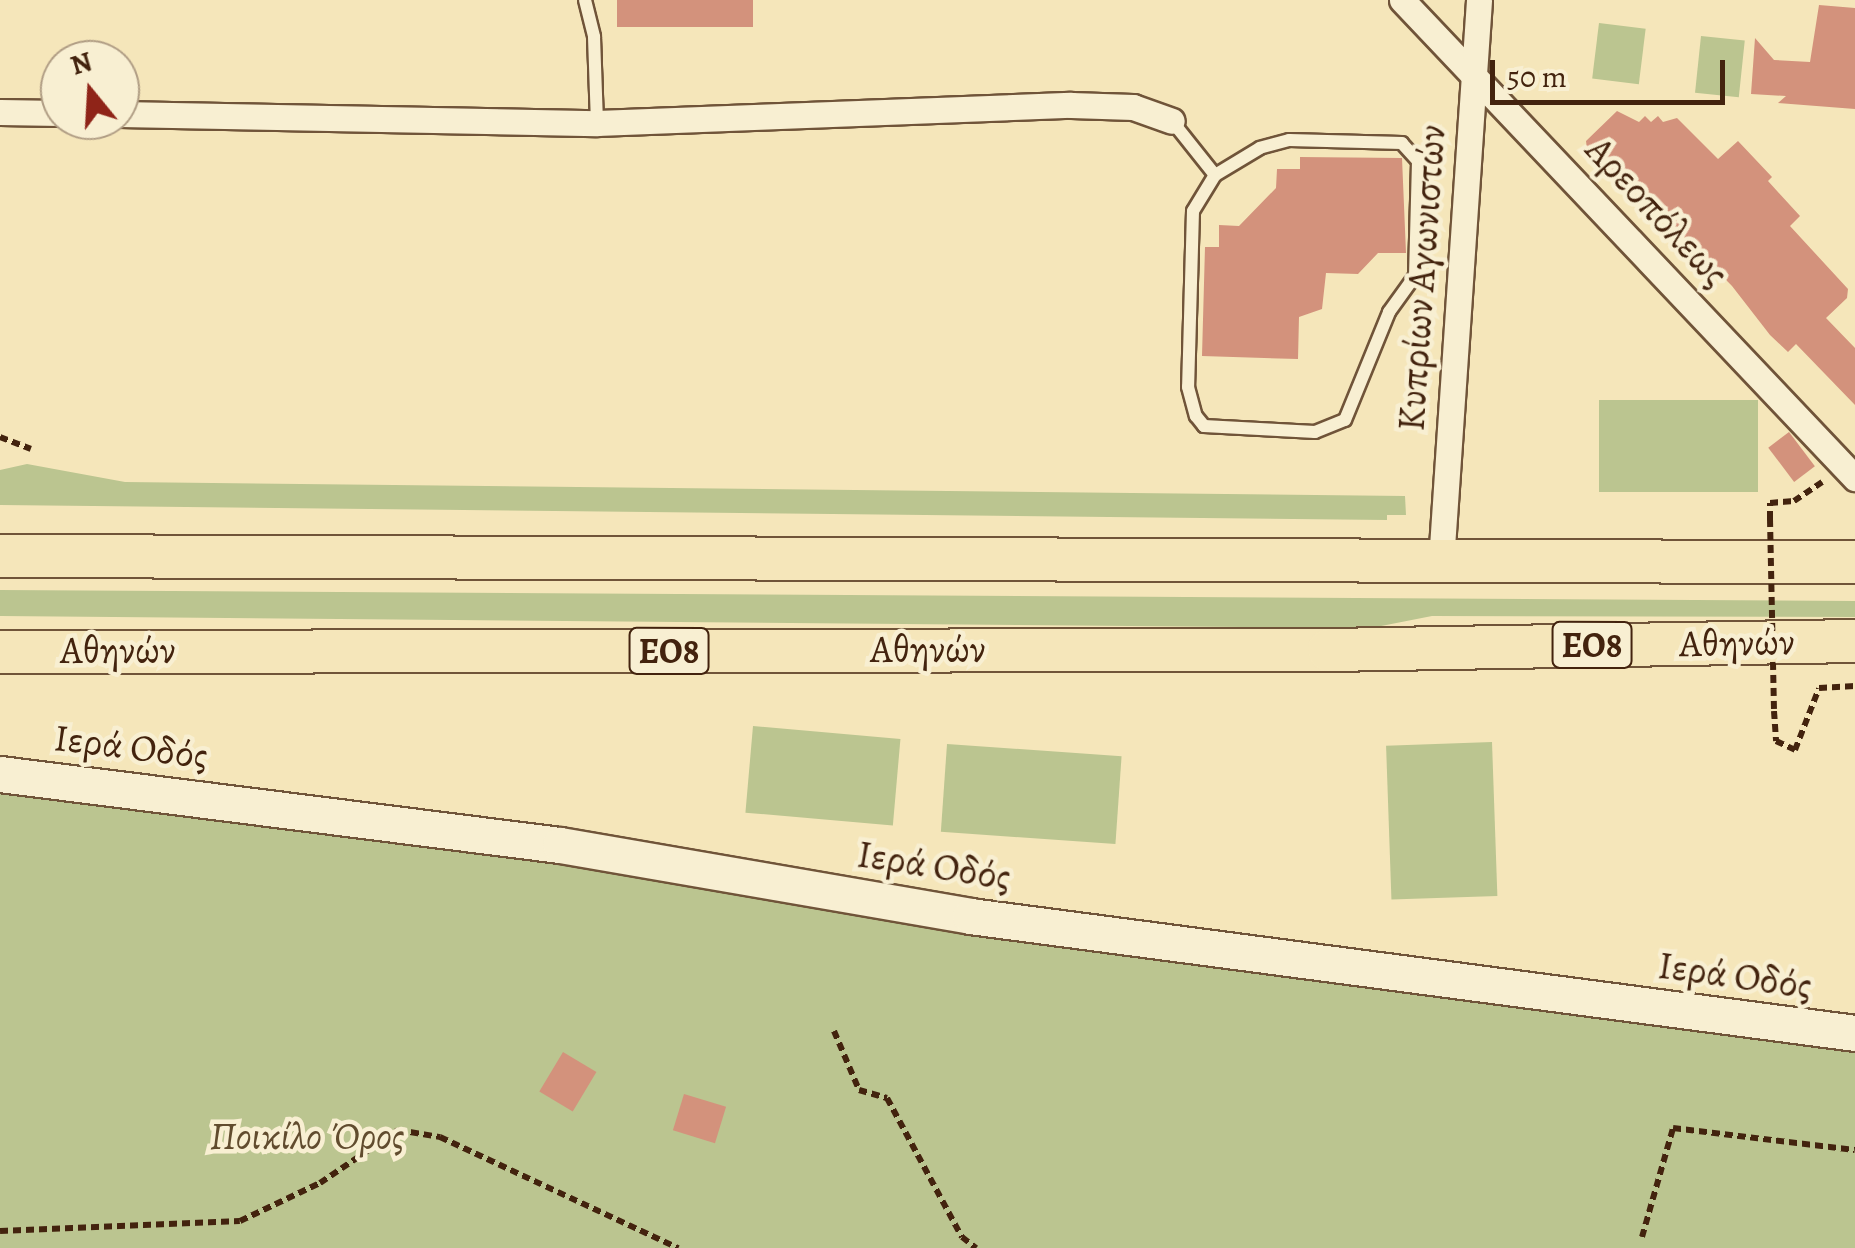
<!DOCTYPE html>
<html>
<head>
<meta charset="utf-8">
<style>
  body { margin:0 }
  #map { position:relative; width:1855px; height:1248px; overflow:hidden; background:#f5e6ba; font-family:Alegreya,serif }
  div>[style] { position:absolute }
  .green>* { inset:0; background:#bbc590; transform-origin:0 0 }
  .building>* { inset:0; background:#d3927c; transform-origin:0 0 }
  .path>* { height:6px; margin-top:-3px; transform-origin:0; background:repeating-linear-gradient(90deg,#43230e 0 8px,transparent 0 13px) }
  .roads { filter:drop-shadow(2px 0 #705439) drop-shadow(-2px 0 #705439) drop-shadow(0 2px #705439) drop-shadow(0 -2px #705439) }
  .service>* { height:12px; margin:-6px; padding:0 6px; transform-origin:6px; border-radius:6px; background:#f8efd2 }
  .minor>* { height:25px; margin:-12.5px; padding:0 12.5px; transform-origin:12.5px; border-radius:12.5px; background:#f8efd2 }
  .secondary>* { height:35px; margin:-17.5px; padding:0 17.5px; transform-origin:17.5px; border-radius:17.5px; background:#f8efd2 }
  .trunk>* { height:42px; margin:-21px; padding:0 21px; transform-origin:21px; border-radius:21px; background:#f5e6ba }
  .path-bridge>* { height:6px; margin-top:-3px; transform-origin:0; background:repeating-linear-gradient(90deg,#43230e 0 8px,transparent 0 13px) }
  span { translate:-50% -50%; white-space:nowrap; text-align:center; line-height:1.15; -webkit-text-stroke:9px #f8efd2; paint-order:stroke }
  .shield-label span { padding:2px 8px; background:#f8efd2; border:2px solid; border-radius:8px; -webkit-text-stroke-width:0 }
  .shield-label { font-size:35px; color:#43230e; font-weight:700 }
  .street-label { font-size:38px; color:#43230e }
  .park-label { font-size:38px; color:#614c2e; font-style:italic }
  .north { position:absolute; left:40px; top:40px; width:100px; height:100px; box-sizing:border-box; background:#f8efd2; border:2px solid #b09d84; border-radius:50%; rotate:342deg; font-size:28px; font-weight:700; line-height:40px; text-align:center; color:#43230e }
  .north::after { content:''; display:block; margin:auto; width:35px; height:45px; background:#8f2418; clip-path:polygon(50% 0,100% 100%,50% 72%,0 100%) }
  .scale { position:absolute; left:1490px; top:60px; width:235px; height:45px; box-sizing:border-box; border:5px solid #43230e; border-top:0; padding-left:12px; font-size:30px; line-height:35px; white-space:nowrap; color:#43230e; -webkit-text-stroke:8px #f8efd2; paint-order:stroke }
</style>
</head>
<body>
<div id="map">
  <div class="green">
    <div style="left:1599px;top:23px;width:47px;height:56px;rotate:7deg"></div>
    <div style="left:1701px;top:36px;width:44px;height:57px;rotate:6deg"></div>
    <div style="left:1599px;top:400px;width:159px;height:92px"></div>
    <div style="clip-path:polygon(27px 464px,125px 482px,1405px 496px,1406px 515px,1387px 515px,1387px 520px,0 505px,0 470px)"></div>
    <div style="clip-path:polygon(0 590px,1855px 601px,1855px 617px,1432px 616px,1371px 628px,0 616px)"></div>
    <div style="left:753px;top:726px;width:148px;height:87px;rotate:5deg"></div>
    <div style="left:1492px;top:742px;width:154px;height:106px;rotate:88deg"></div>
    <div style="left:947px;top:744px;width:175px;height:88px;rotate:4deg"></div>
    <div style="clip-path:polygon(0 774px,1855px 1033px,1855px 1248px,0 1248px)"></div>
  </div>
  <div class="building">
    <div style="left:617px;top:0;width:136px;height:27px"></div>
    <div style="clip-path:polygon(1819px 5px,1855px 8px,1855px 109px,1778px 103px,1786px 96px,1751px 94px,1755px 38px,1774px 60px,1810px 62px)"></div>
    <div style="clip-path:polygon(1617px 111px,1639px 122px,1645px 116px,1651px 122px,1658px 116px,1663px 122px,1677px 118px,1718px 159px,1738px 141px,1772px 177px,1768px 181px,1800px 216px,1790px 226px,1848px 289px,1847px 298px,1826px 318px,1855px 348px,1855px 405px,1796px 344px,1788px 352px,1770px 335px,1732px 286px,1621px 173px,1616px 179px,1587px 149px,1586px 141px)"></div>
    <div style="clip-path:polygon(1300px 157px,1402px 158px,1406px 253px,1378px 253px,1358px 274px,1326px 273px,1322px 309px,1299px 317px,1298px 359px,1202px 356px,1205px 247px,1219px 247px,1219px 225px,1239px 226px,1276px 188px,1277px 169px,1300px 169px)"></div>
    <div style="left:1789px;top:432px;width:43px;height:26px;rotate:53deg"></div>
    <div style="left:563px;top:1052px;width:39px;height:46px;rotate:31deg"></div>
    <div style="left:684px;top:1094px;width:44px;height:38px;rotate:17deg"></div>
  </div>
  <div class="path">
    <div style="left:0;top:437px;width:33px;rotate:21deg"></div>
    <div style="left:1770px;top:519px;width:16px;rotate:-90deg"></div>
    <div style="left:1770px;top:503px;width:24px;rotate:-5deg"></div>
    <div style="left:1794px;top:501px;width:34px;rotate:-34deg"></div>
    <div style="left:1774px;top:711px;width:30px;rotate:86deg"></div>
    <div style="left:1776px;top:741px;width:21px;rotate:25deg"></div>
    <div style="left:1795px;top:750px;width:66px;rotate:-68.8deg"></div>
    <div style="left:1819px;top:688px;width:36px;rotate:-3deg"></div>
    <div style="left:834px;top:1031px;width:64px;rotate:67deg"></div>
    <div style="left:859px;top:1090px;width:29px;rotate:16deg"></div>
    <div style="left:887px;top:1098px;width:158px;rotate:61.7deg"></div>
    <div style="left:962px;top:1237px;width:18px;rotate:38deg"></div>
    <div style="left:0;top:1231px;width:240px;rotate:-2.4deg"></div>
    <div style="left:240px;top:1221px;width:89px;rotate:-25.4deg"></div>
    <div style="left:320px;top:1183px;width:94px;rotate:-34.2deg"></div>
    <div style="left:398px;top:1130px;width:43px;rotate:9.5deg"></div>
    <div style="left:440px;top:1137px;width:263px;rotate:25deg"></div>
    <div style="left:1642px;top:1237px;width:113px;rotate:-74.1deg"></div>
    <div style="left:1673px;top:1128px;width:183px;rotate:6.9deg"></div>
  </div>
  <div class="roads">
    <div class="service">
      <div style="left:585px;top:0;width:38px;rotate:76deg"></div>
      <div style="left:594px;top:37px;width:86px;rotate:88deg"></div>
      <div style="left:1172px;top:121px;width:69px;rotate:51.5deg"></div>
      <div style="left:1215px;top:175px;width:42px;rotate:121.4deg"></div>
      <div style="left:1193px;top:211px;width:176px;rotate:91.6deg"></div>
      <div style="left:1188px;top:387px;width:30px;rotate:75deg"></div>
      <div style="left:1196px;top:416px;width:13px;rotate:51deg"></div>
      <div style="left:1204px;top:426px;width:111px;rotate:3.1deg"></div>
      <div style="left:1315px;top:432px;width:32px;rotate:-22deg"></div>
      <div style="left:1345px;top:420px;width:117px;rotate:-67.8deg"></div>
      <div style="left:1389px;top:312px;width:44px;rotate:-54.2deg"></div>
      <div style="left:1415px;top:276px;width:115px;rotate:-88.5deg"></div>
      <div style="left:1418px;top:161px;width:24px;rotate:-132deg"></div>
      <div style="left:1402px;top:143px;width:113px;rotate:-178.5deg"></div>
      <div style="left:1289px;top:140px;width:30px;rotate:165deg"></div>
      <div style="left:1260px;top:148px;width:52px;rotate:149deg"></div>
    </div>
    <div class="minor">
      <div style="left:1402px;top:0;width:659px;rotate:46.54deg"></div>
      <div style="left:0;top:112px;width:60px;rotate:1deg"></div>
      <div style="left:120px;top:114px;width:477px;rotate:1.1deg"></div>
      <div style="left:597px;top:123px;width:474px;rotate:-2.2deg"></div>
      <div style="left:1071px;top:105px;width:62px;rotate:1.8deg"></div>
      <div style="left:1133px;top:107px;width:41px;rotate:19.7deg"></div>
      <div style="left:1441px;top:562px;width:563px;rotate:-86.13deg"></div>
    </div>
    <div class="secondary">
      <div style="left:0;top:774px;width:564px;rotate:7.23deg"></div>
      <div style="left:560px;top:845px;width:416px;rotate:9.8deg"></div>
      <div style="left:970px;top:916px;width:893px;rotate:7.53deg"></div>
    </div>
    <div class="trunk">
      <div style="left:0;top:556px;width:1855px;rotate:0.19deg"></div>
      <div style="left:0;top:652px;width:1329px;rotate:-0.09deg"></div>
      <div style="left:1329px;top:650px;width:526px;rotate:-0.98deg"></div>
    </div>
  </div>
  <div class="path-bridge">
    <div style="left:1770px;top:519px;width:192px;rotate:88.8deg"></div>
  </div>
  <div class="shield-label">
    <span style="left:1592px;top:645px">ΕΟ8</span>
    <span style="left:669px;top:651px">ΕΟ8</span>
  </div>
  <div class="street-label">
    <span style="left:1657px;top:212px;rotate:47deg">Αρεοπόλεως</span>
    <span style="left:1422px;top:278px;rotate:-86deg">Κυπρίων Αγωνιστών</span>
    <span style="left:1737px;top:643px;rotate:-1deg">Αθηνών</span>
    <span style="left:928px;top:650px">Αθηνών</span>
    <span style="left:118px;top:651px">Αθηνών</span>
    <span style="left:131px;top:747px;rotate:7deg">Ιερά Οδός</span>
    <span style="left:934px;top:866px;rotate:9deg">Ιερά Οδός</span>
    <span style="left:1735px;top:976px;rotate:8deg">Ιερά Οδός</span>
  </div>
  <div class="park-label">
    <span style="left:307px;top:1137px">Ποικίλο Όρος</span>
  </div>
  <div class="north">N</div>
  <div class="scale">50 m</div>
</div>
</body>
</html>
